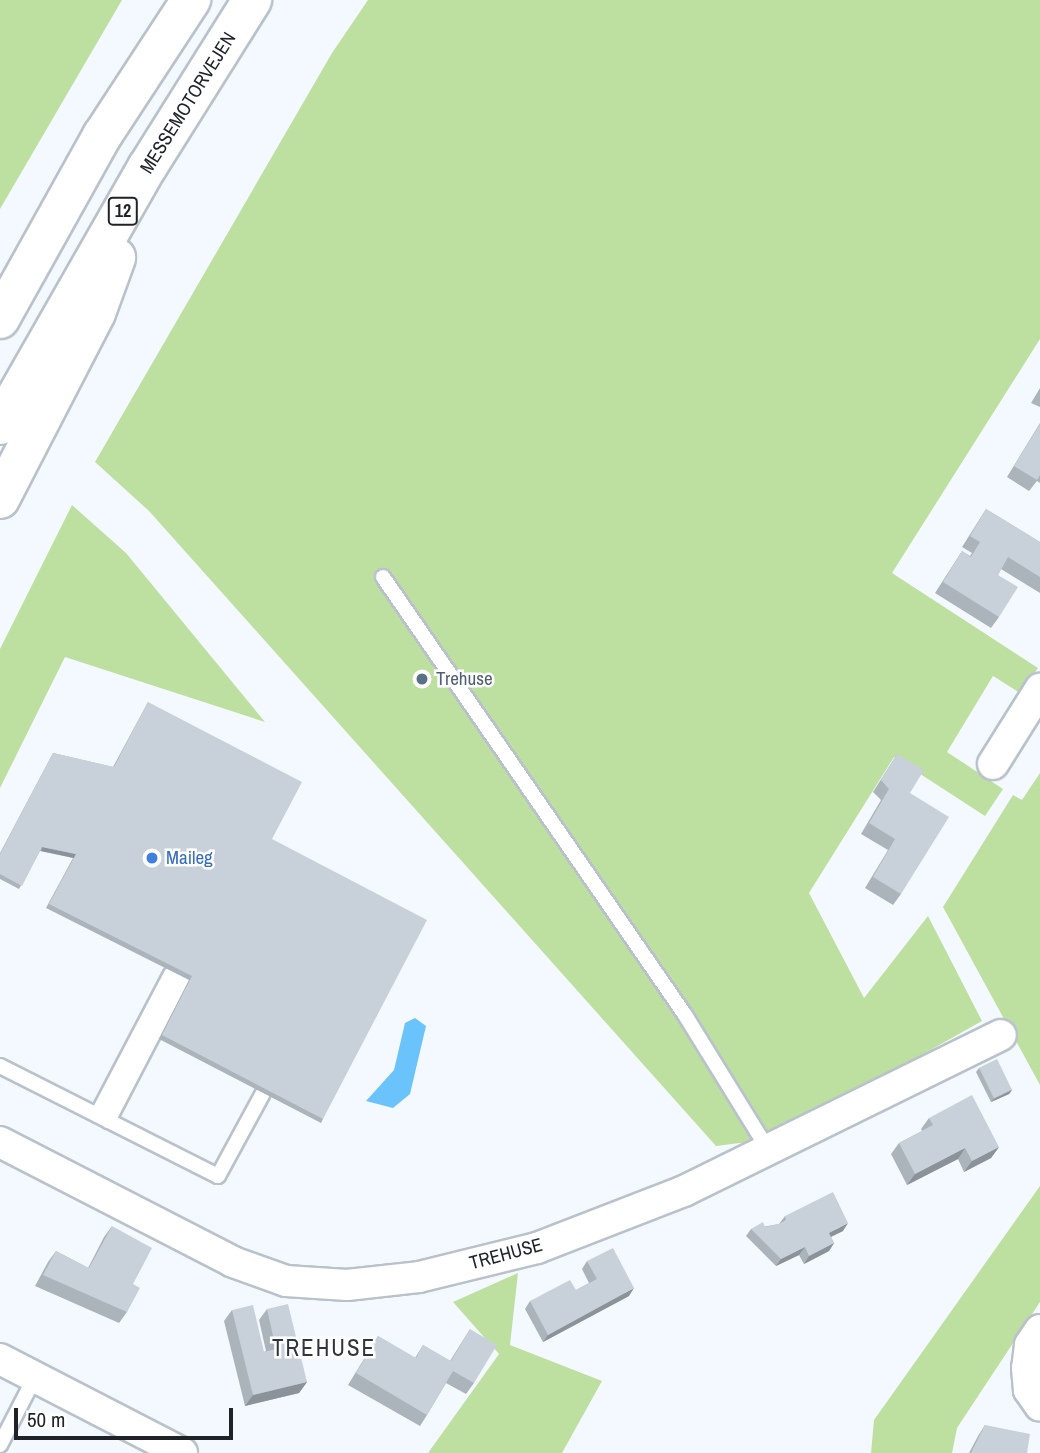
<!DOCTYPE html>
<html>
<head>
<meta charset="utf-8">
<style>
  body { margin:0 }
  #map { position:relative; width:1040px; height:1453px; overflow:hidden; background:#f4f9ff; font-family:"Archivo Narrow",sans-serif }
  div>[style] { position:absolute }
  .green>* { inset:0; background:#bde0a1 }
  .water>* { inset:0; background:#6ac3fa }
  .roads { filter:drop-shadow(2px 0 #b9c2cb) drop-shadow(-2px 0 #b9c2cb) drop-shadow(0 2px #b9c2cb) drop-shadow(0 -2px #b9c2cb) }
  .lane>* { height:14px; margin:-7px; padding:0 7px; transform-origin:7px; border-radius:7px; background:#fff }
  .street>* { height:30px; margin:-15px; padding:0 15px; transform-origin:15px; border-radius:15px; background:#fff }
  .highway>* { height:38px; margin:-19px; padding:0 19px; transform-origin:19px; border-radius:19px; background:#fff }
  .wall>* { inset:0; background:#acb4bb }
  .shaded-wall>* { inset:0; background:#8c9299; transform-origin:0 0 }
  .building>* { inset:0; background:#c8d1da; transform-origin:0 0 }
  .dots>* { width:19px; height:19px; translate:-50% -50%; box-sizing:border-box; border:4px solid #fff; border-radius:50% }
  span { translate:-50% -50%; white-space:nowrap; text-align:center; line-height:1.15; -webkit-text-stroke:5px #fff; paint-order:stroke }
  .shield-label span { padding:2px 5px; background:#fff; border:2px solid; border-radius:5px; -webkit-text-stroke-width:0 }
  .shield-label { font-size:18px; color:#1f2226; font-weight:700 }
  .street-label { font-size:19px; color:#1f2226 }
  .service-label { font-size:19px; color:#4e5e75 }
  .left { translate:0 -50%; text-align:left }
  .shop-label { font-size:19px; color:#366cbe }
  .quarter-label { font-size:23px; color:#2e353c; letter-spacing:2px }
  .scale { position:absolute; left:14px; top:1408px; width:219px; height:32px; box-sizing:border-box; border:4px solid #1f2226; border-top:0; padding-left:9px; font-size:21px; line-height:24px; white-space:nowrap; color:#1f2226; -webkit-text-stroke:5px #fff; paint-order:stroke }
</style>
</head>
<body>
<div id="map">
  <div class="green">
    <div style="clip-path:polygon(0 0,122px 0,0 209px)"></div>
    <div style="clip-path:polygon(368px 0,1040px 0,1040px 339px,892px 573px,1038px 668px,1020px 693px,993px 676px,947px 752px,1003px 789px,985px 816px,894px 757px,809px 893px,864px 998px,928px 916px,982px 1021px,772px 1139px,716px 1146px,149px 511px,95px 462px,332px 53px)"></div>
    <div style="clip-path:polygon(72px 505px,126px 553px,265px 722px,65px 657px,0 788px,0 649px)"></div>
    <div style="clip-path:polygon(1040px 773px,1040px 1085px,943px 907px,1013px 795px,1022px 800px)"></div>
    <div style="clip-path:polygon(1040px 1186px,1040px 1302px,957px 1428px,952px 1453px,871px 1453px,874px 1420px)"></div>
    <div style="clip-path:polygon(518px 1273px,510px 1345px,602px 1381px,562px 1453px,428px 1453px,499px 1354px,453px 1302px)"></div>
  </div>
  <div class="water">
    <div style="clip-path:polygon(415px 1018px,426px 1026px,410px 1094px,393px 1108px,366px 1101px,394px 1070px,405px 1023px)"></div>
  </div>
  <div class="roads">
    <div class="lane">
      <div style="left:383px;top:577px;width:532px;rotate:55.41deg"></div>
      <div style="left:685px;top:1015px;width:160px;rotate:58.3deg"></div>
      <div style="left:0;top:1066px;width:244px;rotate:26.8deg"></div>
      <div style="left:218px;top:1176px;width:94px;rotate:-61.5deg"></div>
      <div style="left:97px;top:1115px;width:159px;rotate:-62.3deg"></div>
      <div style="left:108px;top:1121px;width:160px;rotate:-62.5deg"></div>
      <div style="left:0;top:1445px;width:76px;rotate:-62.8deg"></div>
    </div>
    <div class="street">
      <div style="left:993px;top:764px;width:89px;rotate:-57.9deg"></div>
      <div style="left:0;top:1142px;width:262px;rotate:27.2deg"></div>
      <div style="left:233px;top:1262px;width:56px;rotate:19.7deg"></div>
      <div style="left:286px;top:1281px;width:61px;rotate:3.8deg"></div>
      <div style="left:347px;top:1285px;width:72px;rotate:-6.3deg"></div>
      <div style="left:419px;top:1277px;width:122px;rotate:-13.8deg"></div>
      <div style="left:537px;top:1248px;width:158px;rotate:-21.2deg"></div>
      <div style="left:684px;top:1191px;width:353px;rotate:-26.2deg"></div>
      <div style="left:1040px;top:1330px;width:18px;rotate:124deg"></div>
      <div style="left:1030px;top:1345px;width:23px;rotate:97deg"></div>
      <div style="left:1027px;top:1368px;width:22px;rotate:85deg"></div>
      <div style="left:1029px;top:1390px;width:19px;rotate:55deg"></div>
      <div style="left:0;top:1359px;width:205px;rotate:27.3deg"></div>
    </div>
    <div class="highway">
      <div style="left:0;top:319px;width:210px;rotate:-60.9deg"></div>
      <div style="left:102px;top:136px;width:163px;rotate:-56.8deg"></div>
      <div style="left:0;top:425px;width:298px;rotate:-60.3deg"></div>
      <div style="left:148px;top:166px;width:196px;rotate:-57.9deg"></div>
      <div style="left:0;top:499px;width:209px;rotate:-62.7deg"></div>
      <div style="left:96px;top:313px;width:59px;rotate:-70deg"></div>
    </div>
  </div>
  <div class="wall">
    <div style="clip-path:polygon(1040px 388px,1040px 407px,1031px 403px)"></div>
    <div style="clip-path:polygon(1040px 423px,1040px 483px,1037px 481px,1029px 491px,1007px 477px)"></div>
    <div style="clip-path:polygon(986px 509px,1040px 542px,1040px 593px,1001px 569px,998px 575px,999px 617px,991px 628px,935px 593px,962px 551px,970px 556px,972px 553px,962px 547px)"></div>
    <div style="clip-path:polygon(148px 702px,272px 839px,323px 1119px,321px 1123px,159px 1039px,189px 980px,46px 908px,73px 858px,40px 851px,19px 889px,0 879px,0 853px,53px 753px,113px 767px)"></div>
    <div style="clip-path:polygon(897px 754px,910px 793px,901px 894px,893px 905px,865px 888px,888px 850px,861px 834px,881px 800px,873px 792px)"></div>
    <div style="clip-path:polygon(979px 1068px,1012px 1090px,1009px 1094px,991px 1102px,976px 1072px)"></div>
    <div style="clip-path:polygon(929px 1118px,999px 1147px,991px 1158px,964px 1172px,958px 1159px,907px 1185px,891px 1154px,899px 1143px,922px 1131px,921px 1129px)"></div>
    <div style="clip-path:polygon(785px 1216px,843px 1231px,831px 1237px,834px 1243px,829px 1251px,804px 1264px,799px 1255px,776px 1266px,746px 1236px,751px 1229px,779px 1224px)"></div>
    <div style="clip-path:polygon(112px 1226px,133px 1284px,127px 1312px,119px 1323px,35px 1286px,48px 1262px,56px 1251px,88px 1268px,104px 1237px)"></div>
    <div style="clip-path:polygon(587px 1261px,629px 1296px,543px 1342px,525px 1309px,530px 1301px,576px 1290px,589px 1283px,582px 1269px)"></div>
    <div style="clip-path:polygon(267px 1309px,307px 1382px,299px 1393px,245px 1406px,224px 1321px,232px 1310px,264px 1352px,266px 1351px,259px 1320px)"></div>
    <div style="clip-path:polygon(470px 1329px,474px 1383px,466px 1394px,446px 1383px,427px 1415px,420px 1426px,348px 1385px,378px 1336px,415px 1358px,423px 1345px,450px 1361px)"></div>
    <div style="clip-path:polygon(985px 1425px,1027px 1453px,969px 1453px,978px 1436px)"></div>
  </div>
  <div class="shaded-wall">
    <div style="left:42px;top:847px;width:35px;height:4px;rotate:12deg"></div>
    <div style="clip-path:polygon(1012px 1090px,1009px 1094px,991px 1102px,994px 1099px)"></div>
    <div style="clip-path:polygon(999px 1147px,991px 1158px,964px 1172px,972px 1161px)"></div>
    <div style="clip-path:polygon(965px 1148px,958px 1159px,907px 1185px,915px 1174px)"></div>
    <div style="clip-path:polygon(848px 1223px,843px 1231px,824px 1240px,829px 1233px)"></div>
    <div style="clip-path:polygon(834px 1243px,829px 1251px,804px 1264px,809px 1256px)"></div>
    <div style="clip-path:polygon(805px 1247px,799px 1255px,776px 1266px,781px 1259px)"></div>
    <div style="clip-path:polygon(634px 1288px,629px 1296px,543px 1342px,548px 1335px)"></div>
    <div style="clip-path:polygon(307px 1382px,299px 1393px,245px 1406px,253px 1395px)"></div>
  </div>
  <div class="building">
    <div style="clip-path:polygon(1040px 424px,1040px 475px,1037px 480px,1014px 466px)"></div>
    <div style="clip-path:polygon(986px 509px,1040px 542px,1040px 577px,1008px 557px,998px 575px,1018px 587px,999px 617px,943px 582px,962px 551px,971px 557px,980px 542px,970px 536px)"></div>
    <div style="clip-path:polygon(148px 702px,302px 782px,272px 839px,427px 920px,323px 1119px,162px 1035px,192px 976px,49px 904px,76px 854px,42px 847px,22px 886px,0 874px,0 854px,53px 753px,114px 767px)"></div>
    <div style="clip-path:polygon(897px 754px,924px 770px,910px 793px,949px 817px,901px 894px,873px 877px,895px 839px,869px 823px,889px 789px,881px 780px)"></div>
    <div style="left:997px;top:1059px;width:34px;height:20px;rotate:64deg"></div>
    <div style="clip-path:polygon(972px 1095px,999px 1147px,972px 1161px,965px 1148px,915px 1174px,899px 1143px,933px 1125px,929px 1118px)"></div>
    <div style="clip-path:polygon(833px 1192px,848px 1223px,829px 1233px,834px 1243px,809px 1256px,805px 1247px,781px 1259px,751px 1229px,763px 1222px,765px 1227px,779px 1224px,786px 1220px,785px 1216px)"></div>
    <div style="clip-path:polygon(112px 1226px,152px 1248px,133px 1284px,140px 1288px,127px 1312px,43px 1275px,56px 1251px,89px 1268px)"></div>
    <div style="clip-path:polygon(613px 1248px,634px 1288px,548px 1335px,530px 1301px,570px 1280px,576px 1290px,597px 1279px,587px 1261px)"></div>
    <div style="clip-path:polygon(288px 1304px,307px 1382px,253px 1395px,232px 1310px,253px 1305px,264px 1352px,276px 1349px,267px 1309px)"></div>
    <div style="clip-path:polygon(470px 1329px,497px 1345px,474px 1383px,453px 1371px,427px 1415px,356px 1373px,378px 1336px,416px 1358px,423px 1345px,451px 1361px)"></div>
    <div style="clip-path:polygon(985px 1425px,1030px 1434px,1027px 1453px,971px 1453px)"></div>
  </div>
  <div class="dots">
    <div style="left:422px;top:679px;background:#5c6f8a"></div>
    <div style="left:152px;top:858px;background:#3f7fe0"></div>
  </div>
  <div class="shield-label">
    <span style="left:123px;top:211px">12</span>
  </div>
  <div class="street-label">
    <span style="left:188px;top:103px;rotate:-58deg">MESSEMOTORVEJEN</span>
    <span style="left:506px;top:1254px;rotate:-15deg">TREHUSE</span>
  </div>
  <div class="service-label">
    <span class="left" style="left:436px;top:679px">Trehuse</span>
  </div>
  <div class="shop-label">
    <span class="left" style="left:166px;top:858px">Maileg</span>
  </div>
  <div class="quarter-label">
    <span style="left:324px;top:1348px">TREHUSE</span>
  </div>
  <div class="scale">50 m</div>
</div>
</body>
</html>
